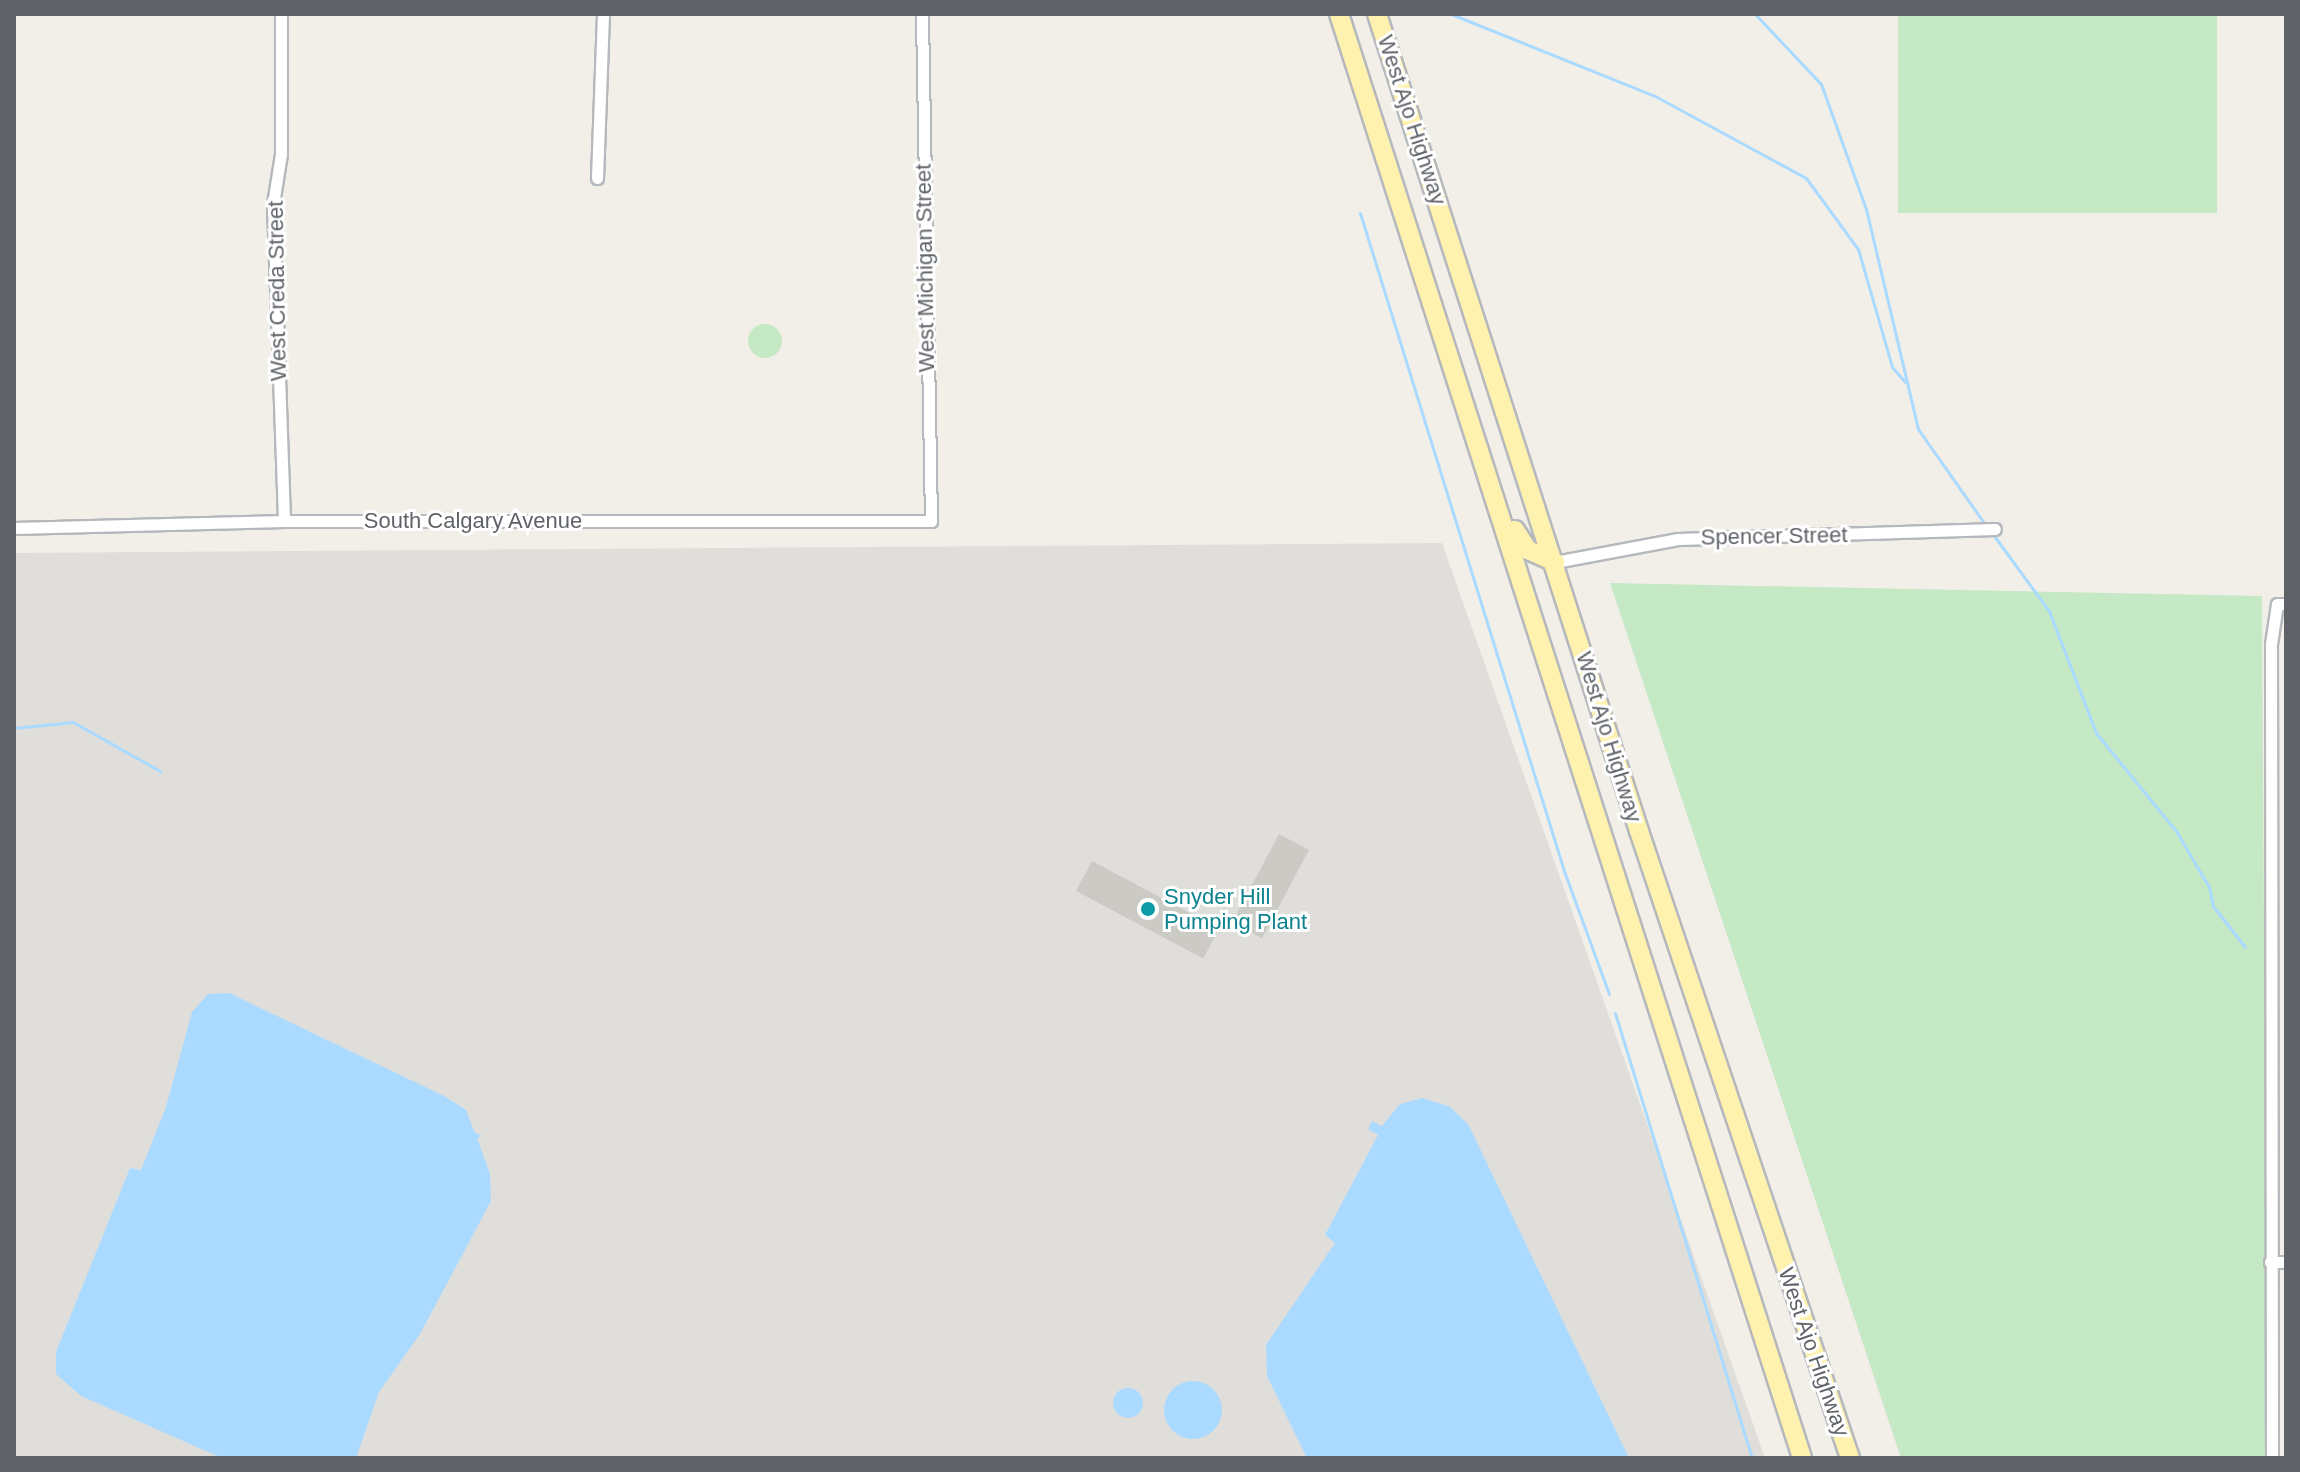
<!DOCTYPE html>
<html>
<head>
<meta charset="utf-8">
<style>
  body { margin:0 }
  #map { position:relative; width:2300px; height:1472px; overflow:hidden; background:#f1efe8; font-family:Helvetica,sans-serif }
  div>[style] { position:absolute }
  .industrial>* { inset:0; background:#e0deda }
  .green>* { inset:0; background:#c5e8c5; transform-origin:0 0 }
  .round { border-radius:50% }
  .water>* { inset:0; background:#aadaff }
  .stream>* { height:3px; margin:-1.5px; padding:0 1.5px; transform-origin:1.5px; border-radius:1.5px; background:#aadaff }
  .building>* { inset:0; background:#cccac5; transform-origin:0 0 }
  .roads { filter:drop-shadow(2px 0 #b5b8bc) drop-shadow(-2px 0 #b5b8bc) drop-shadow(0 2px #b5b8bc) drop-shadow(0 -2px #b5b8bc) }
  .street>* { height:11px; margin:-5.5px; padding:0 5.5px; transform-origin:5.5px; border-radius:5.5px; background:#fff }
  .primary>* { height:18px; margin:-9px; padding:0 9px; transform-origin:9px; border-radius:9px; background:#fff2af }
  .dots>* { width:22px; height:22px; translate:-50% -50%; box-sizing:border-box; border:4px solid #fff; border-radius:50% }
  span { translate:-50% -50%; white-space:nowrap; text-align:center; line-height:1.15; -webkit-text-stroke:6px #fff; paint-order:stroke }
  .street-label { font-size:22px; color:#5f6368 }
  .culture-label { font-size:22px; color:#0d838f }
  .left { translate:0 -50%; text-align:left }
  .frame { position:absolute; inset:0; border:16px solid #5f6368; pointer-events:none }
</style>
</head>
<body>
<div id="map">
  <div class="industrial">
    <div style="clip-path:polygon(1442px 543px,1765px 1458px,14px 1458px,14px 553px)"></div>
  </div>
  <div class="green">
    <div style="left:1898px;top:14px;width:319px;height:199px"></div>
    <div class="round" style="left:748px;top:324px;width:34px;height:34px"></div>
    <div style="clip-path:polygon(1610px 583px,2262px 596px,2267px 1458px,1901px 1458px)"></div>
  </div>
  <div class="water">
    <div style="clip-path:polygon(229px 993px,444px 1096px,466px 1110px,475px 1133px,483px 1136px,477px 1138px,490px 1174px,491px 1201px,420px 1334px,379px 1392px,356px 1458px,222px 1458px,81px 1396px,56px 1374px,56px 1352px,130px 1168px,141px 1170px,166px 1107px,192px 1012px,208px 994px)"></div>
    <div style="clip-path:polygon(1423px 1098px,1450px 1107px,1468px 1124px,1629px 1458px,1307px 1458px,1267px 1376px,1266px 1345px,1335px 1243px,1325px 1235px,1378px 1135px,1368px 1129px,1372px 1121px,1382px 1126px,1400px 1104px)"></div>
    <div class="round" style="left:1164px;top:1381px;width:58px;height:58px"></div>
    <div class="round" style="left:1113px;top:1388px;width:30px;height:30px"></div>
  </div>
  <div class="stream">
    <div style="left:1299px;top:14px;width:11px"></div>
    <div style="left:1451px;top:14px;width:220px;rotate:21.9deg"></div>
    <div style="left:1655px;top:96px;width:172px;rotate:28.5deg"></div>
    <div style="left:1806px;top:178px;width:88px;rotate:53.8deg"></div>
    <div style="left:1858px;top:249px;width:123px;rotate:73.9deg"></div>
    <div style="left:1892px;top:367px;width:20px;rotate:49deg"></div>
    <div style="left:1755px;top:14px;width:96px;rotate:46.7deg"></div>
    <div style="left:1821px;top:84px;width:133px;rotate:70.2deg"></div>
    <div style="left:1866px;top:209px;width:226px;rotate:76.7deg"></div>
    <div style="left:1918px;top:429px;width:120px;rotate:54.9deg"></div>
    <div style="left:1360px;top:213px;width:689px;rotate:72.77deg"></div>
    <div style="left:1564px;top:871px;width:131px;rotate:69.9deg"></div>
    <div style="left:1992px;top:533px;width:97px;rotate:53.8deg"></div>
    <div style="left:2049px;top:611px;width:131px;rotate:68.9deg"></div>
    <div style="left:2096px;top:733px;width:127px;rotate:50.8deg"></div>
    <div style="left:2176px;top:831px;width:65px;rotate:59.5deg"></div>
    <div style="left:2209px;top:887px;width:19px;rotate:78deg"></div>
    <div style="left:2213px;top:906px;width:52px;rotate:52deg"></div>
    <div style="left:14px;top:728px;width:59px;rotate:-5.8deg"></div>
    <div style="left:73px;top:722px;width:100px;rotate:29.4deg"></div>
    <div style="left:1615px;top:1013px;width:466px;rotate:72.9deg"></div>
  </div>
  <div class="building">
    <div style="left:1279px;top:834px;width:34px;height:100px;rotate:28deg"></div>
    <div style="left:1092px;top:861px;width:144px;height:34px;rotate:28deg"></div>
  </div>
  <div class="roads">
    <div class="street">
      <div style="left:281px;top:14px;width:140px;rotate:90deg"></div>
      <div style="left:281px;top:154px;width:51px;rotate:99.1deg"></div>
      <div style="left:273px;top:204px;width:317px;rotate:88deg"></div>
      <div style="left:597px;top:178px;width:164px;rotate:-87.9deg"></div>
      <div style="left:14px;top:528px;width:270px;rotate:-1.5deg"></div>
      <div style="left:284px;top:521px;width:647px"></div>
      <div style="left:931px;top:521px;width:507px;rotate:-91.02deg"></div>
      <div style="left:1555px;top:562px;width:125px;rotate:-10.6deg"></div>
      <div style="left:1678px;top:539px;width:317px;rotate:-1.8deg"></div>
      <div style="left:2270px;top:1262px;width:16px"></div>
      <div style="left:2272px;top:1458px;width:814px;rotate:-90.07deg"></div>
      <div style="left:2271px;top:644px;width:40px;rotate:-81.5deg"></div>
      <div style="left:2277px;top:604px;width:9px"></div>
    </div>
    <div class="primary">
      <div style="left:1339px;top:14px;width:1516px;rotate:72.22deg"></div>
      <div style="left:1377px;top:14px;width:858px;rotate:72.22deg"></div>
      <div style="left:1639px;top:831px;width:662px;rotate:71.4deg"></div>
      <div style="left:1515px;top:530px;width:24px;rotate:57deg"></div>
      <div style="left:1528px;top:550px;width:30px;rotate:24deg"></div>
    </div>
  </div>
  <div class="dots">
    <div style="left:1148px;top:909px;background:#0f9aa8"></div>
  </div>
  <div class="street-label">
    <span style="left:1412px;top:120px;rotate:72deg">West Ajo Highway</span>
    <span style="left:925px;top:268px;rotate:-91deg">West Michigan Street</span>
    <span style="left:277px;top:291px;rotate:-91deg">West Creda Street</span>
    <span style="left:473px;top:521px">South Calgary Avenue</span>
    <span style="left:1774px;top:536px;rotate:-1deg">Spencer Street</span>
    <span style="left:1609px;top:737px;rotate:73deg">West Ajo Highway</span>
    <span style="left:1814px;top:1352px;rotate:71deg">West Ajo Highway</span>
  </div>
  <div class="culture-label">
    <span class="left" style="left:1164px;top:909px">Snyder Hill<br>Pumping Plant</span>
  </div>
  <div class="frame"></div>
</div>
</body>
</html>
